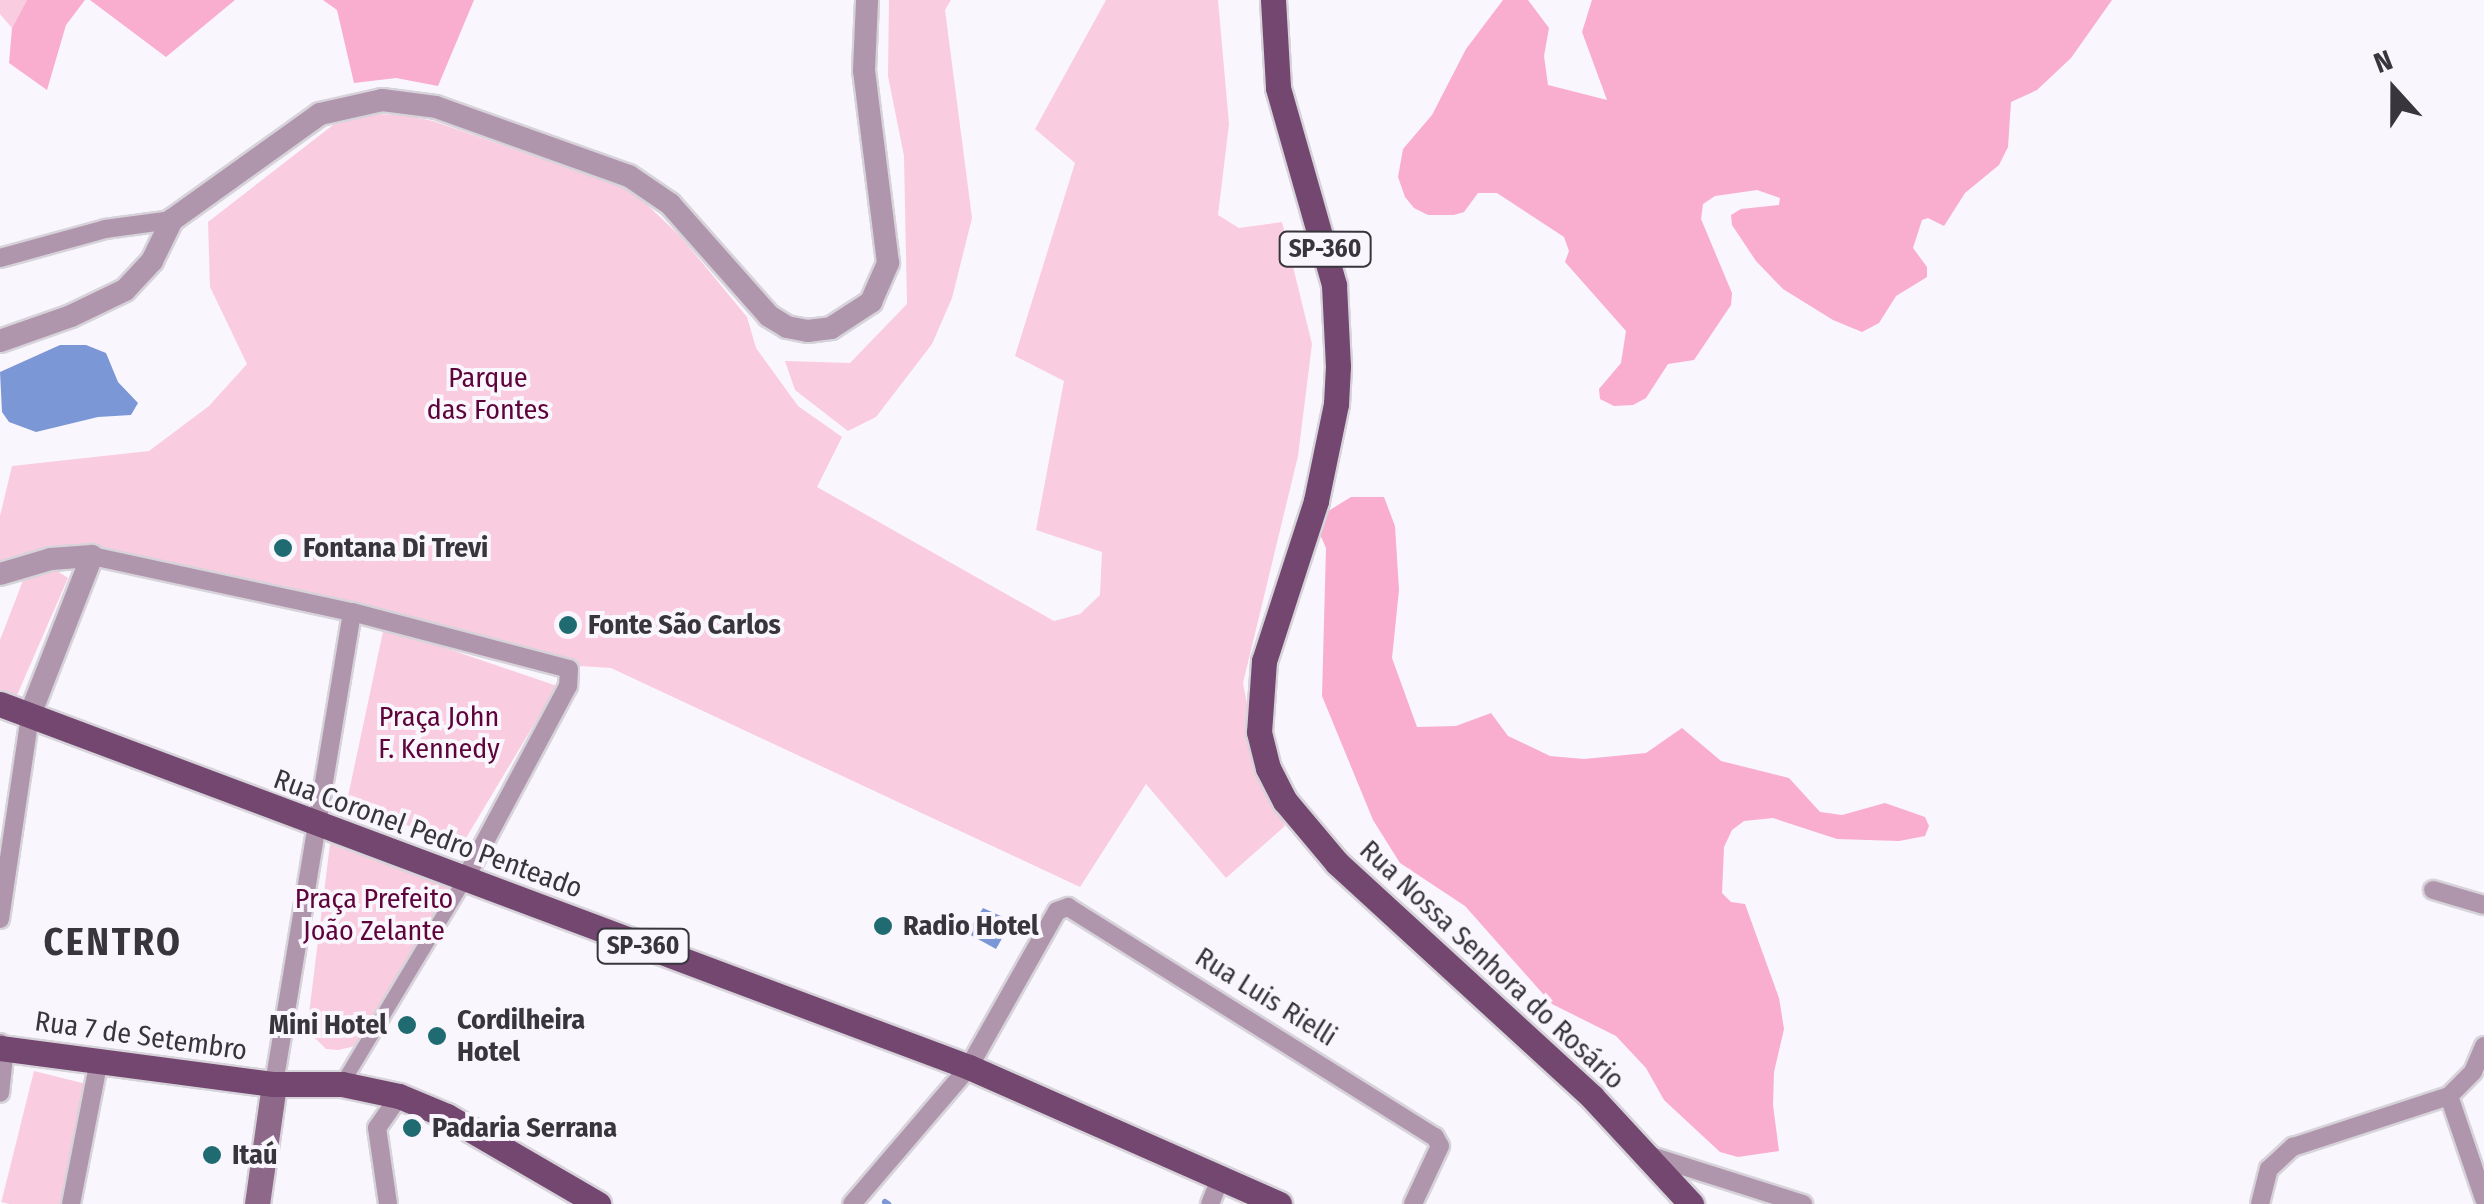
<!DOCTYPE html>
<html>
<head>
<meta charset="utf-8">
<style>
  body { margin:0 }
  #map { position:relative; width:2484px; height:1204px; overflow:hidden; background:#faf6fd; font-family:"Fira Sans Condensed",sans-serif }
  div>[style] { position:absolute }
  .green>* { inset:0; background:#faccdf; transform-origin:0 0 }
  .forest>* { inset:0; background:#f9adcf }
  .water>* { inset:0; background:#7c97d6 }
  .stream>* { height:6px; margin:-3px; padding:0 3px; transform-origin:3px; border-radius:3px; background:#7c97d6 }
  .roads { filter:drop-shadow(2px 0 #d7d3da) drop-shadow(-2px 0 #d7d3da) drop-shadow(0 2px #d7d3da) drop-shadow(0 -2px #d7d3da) }
  .pedestrian>* { height:14px; margin:-7px; padding:0 7px; transform-origin:7px; border-radius:7px; background:#b096ad }
  .minor>* { height:18px; margin:-9px; padding:0 9px; transform-origin:9px; border-radius:9px; background:#b096ad }
  .tertiary>* { height:22px; margin:-11px; padding:0 11px; transform-origin:11px; border-radius:11px; background:#b096ad }
  .secondary>* { height:25px; margin:-12.5px; padding:0 12.5px; transform-origin:12.5px; border-radius:12.5px; background:#8d6889 }
  .primary>* { height:25px; margin:-12.5px; padding:0 12.5px; transform-origin:12.5px; border-radius:12.5px; background:#73476f }
  .dots>* { width:28px; height:28px; translate:-50% -50%; box-sizing:border-box; border:5px solid #faf6fd; border-radius:50% }
  span { translate:-50% -50%; white-space:nowrap; text-align:center; line-height:1.15; -webkit-text-stroke:8px #faf6fd; paint-order:stroke }
  .shield-label span { padding:2px 8px; background:#faf6fd; border:2px solid; border-radius:8px; -webkit-text-stroke-width:0 }
  .shield-label { font-size:25px; color:#38353c; font-weight:700 }
  .park-label { font-size:28px; color:#5e043a }
  .poi-label { font-size:28px; color:#38353c; font-weight:700 }
  .left { translate:0 -50%; text-align:left }
  .right { translate:-100% -50%; text-align:right }
  .street-label { font-size:28px; color:#38353c }
  .district-label { font-size:38px; color:#38353c; font-weight:700; letter-spacing:2.5px }
  .north { position:absolute; left:2344px; top:40px; width:100px; height:100px; -webkit-text-stroke:8px #faf6fd; paint-order:stroke; rotate:339deg; font-size:28px; font-weight:700; line-height:40px; text-align:center; color:#38353c }
  .north::after { content:''; display:block; margin:auto; width:35px; height:45px; background:#38353c; clip-path:polygon(50% 0,100% 100%,50% 72%,0 100%) }
</style>
</head>
<body>
<div id="map">
  <div class="green">
    <div style="clip-path:polygon(0 0,27px 0,12px 28px,0 14px)"></div>
    <div style="clip-path:polygon(889px 0,951px 0,945px 10px,972px 218px,952px 298px,932px 344px,876px 417px,848px 431px,795px 390px,785px 361px,850px 363px,907px 304px,904px 156px,888px 76px)"></div>
    <div style="clip-path:polygon(1106px 0,1218px 0,1229px 124px,1218px 215px,1239px 228px,1282px 222px,1312px 344px,1298px 456px,1243px 683px,1261px 775px,1285px 826px,1226px 878px,1146px 784px,1080px 887px,611px 668px,579px 666px,375px 612px,99px 552px,0 564px,0 516px,12px 466px,149px 451px,209px 406px,247px 364px,210px 287px,208px 222px,333px 125px,375px 114px,403px 115px,433px 121px,615px 184px,638px 196px,681px 237px,747px 317px,756px 348px,798px 406px,842px 437px,817px 487px,1054px 621px,1080px 614px,1100px 595px,1102px 552px,1036px 530px,1064px 381px,1015px 356px,1075px 163px,1035px 129px)"></div>
    <div style="clip-path:polygon(51px 567px,68px 578px,14px 702px,0 696px,0 640px,24px 578px)"></div>
    <div style="clip-path:polygon(384px 627px,557px 686px,463px 843px,346px 806px)"></div>
    <div style="clip-path:polygon(330px 844px,453px 888px,360px 1045px,338px 1050px,326px 1049px,307px 1030px)"></div>
    <div style="left:34px;top:1071px;width:58px;height:135px;rotate:14deg"></div>
  </div>
  <div class="forest">
    <div style="clip-path:polygon(27px 0,85px 0,66px 25px,47px 90px,9px 63px,12px 28px)"></div>
    <div style="clip-path:polygon(90px 0,235px 0,166px 57px)"></div>
    <div style="clip-path:polygon(323px 0,474px 0,438px 86px,396px 78px,354px 83px,337px 10px)"></div>
    <div style="clip-path:polygon(1503px 0,1528px 0,1549px 28px,1544px 56px,1548px 85px,1607px 100px,1582px 32px,1592px 0,2112px 0,2071px 58px,2037px 90px,2011px 102px,2008px 147px,1999px 165px,1965px 193px,1944px 226px,1928px 218px,1922px 220px,1913px 248px,1927px 267px,1927px 277px,1896px 296px,1879px 323px,1862px 332px,1833px 320px,1783px 289px,1756px 261px,1732px 225px,1731px 215px,1741px 209px,1779px 205px,1780px 198px,1757px 190px,1715px 196px,1703px 204px,1701px 219px,1732px 293px,1731px 305px,1694px 360px,1668px 364px,1646px 398px,1633px 405px,1614px 406px,1600px 399px,1599px 389px,1621px 363px,1626px 331px,1565px 262px,1569px 251px,1564px 237px,1497px 193px,1478px 193px,1464px 212px,1454px 215px,1428px 215px,1414px 208px,1405px 197px,1398px 177px,1403px 149px,1432px 115px,1466px 49px)"></div>
    <div style="clip-path:polygon(1351px 497px,1384px 497px,1395px 526px,1399px 590px,1392px 658px,1417px 727px,1456px 726px,1491px 713px,1508px 736px,1550px 756px,1584px 759px,1646px 753px,1682px 728px,1721px 761px,1789px 778px,1820px 812px,1842px 815px,1885px 803px,1925px 817px,1929px 826px,1925px 836px,1899px 841px,1837px 839px,1773px 818px,1744px 821px,1732px 830px,1724px 847px,1722px 893px,1731px 902px,1745px 904px,1779px 998px,1784px 1029px,1774px 1072px,1773px 1105px,1779px 1151px,1738px 1157px,1720px 1152px,1664px 1100px,1646px 1068px,1616px 1036px,1552px 1004px,1465px 906px,1400px 863px,1373px 820px,1322px 696px,1326px 548px,1319px 532px,1325px 513px)"></div>
  </div>
  <div class="water">
    <div style="clip-path:polygon(60px 345px,86px 345px,106px 353px,118px 382px,138px 403px,131px 415px,98px 417px,36px 432px,9px 422px,2px 412px,0 372px)"></div>
    <div style="clip-path:polygon(983px 908px,1012px 921px,996px 949px,967px 933px)"></div>
  </div>
  <div class="stream">
    <div style="left:885px;top:1202px;width:4px;rotate:34deg"></div>
  </div>
  <div class="roads">
    <div class="pedestrian">
      <div style="left:342px;top:1084px;width:237px;rotate:-59deg"></div>
    </div>
    <div class="minor">
      <div style="left:0;top:258px;width:109px;rotate:-15.4deg"></div>
      <div style="left:105px;top:229px;width:68px;rotate:-7.7deg"></div>
      <div style="left:92px;top:556px;width:266px;rotate:12.2deg"></div>
      <div style="left:352px;top:612px;width:224px;rotate:14.7deg"></div>
      <div style="left:569px;top:669px;width:17px;rotate:93deg"></div>
      <div style="left:568px;top:686px;width:221px;rotate:118.1deg"></div>
      <div style="left:2433px;top:890px;width:53px;rotate:16.4deg"></div>
      <div style="left:0;top:919px;width:206px;rotate:-81.6deg"></div>
      <div style="left:0;top:1043px;width:14px;rotate:73deg"></div>
      <div style="left:4px;top:1056px;width:37px;rotate:96deg"></div>
      <div style="left:2484px;top:1046px;width:28px;rotate:113deg"></div>
      <div style="left:2473px;top:1072px;width:34px;rotate:135deg"></div>
      <div style="left:2449px;top:1096px;width:109px;rotate:71.2deg"></div>
      <div style="left:274px;top:1084px;width:478px;rotate:-80.6deg"></div>
      <div style="left:1645px;top:1154px;width:166px;rotate:17.6deg"></div>
      <div style="left:71px;top:1204px;width:147px;rotate:-79deg"></div>
      <div style="left:388px;top:1204px;width:77px;rotate:-98.2deg"></div>
      <div style="left:377px;top:1128px;width:39px;rotate:-55deg"></div>
      <div style="left:852px;top:1204px;width:180px;rotate:-49.5deg"></div>
      <div style="left:969px;top:1067px;width:179px;rotate:-60.6deg"></div>
      <div style="left:1057px;top:911px;width:12px;rotate:-20deg"></div>
      <div style="left:1068px;top:907px;width:433px;rotate:32.1deg"></div>
      <div style="left:1435px;top:1137px;width:10px;rotate:61deg"></div>
      <div style="left:1440px;top:1146px;width:64px;rotate:115deg"></div>
      <div style="left:1210px;top:1204px;width:27px;rotate:-68deg"></div>
      <div style="left:2260px;top:1204px;width:36px;rotate:-76deg"></div>
      <div style="left:2269px;top:1169px;width:33px;rotate:-43deg"></div>
      <div style="left:2293px;top:1147px;width:164px;rotate:-18.1deg"></div>
    </div>
    <div class="tertiary">
      <div style="left:0;top:341px;width:75px;rotate:-19.4deg"></div>
      <div style="left:71px;top:316px;width:60px;rotate:-25.7deg"></div>
      <div style="left:125px;top:290px;width:40px;rotate:-47deg"></div>
      <div style="left:152px;top:261px;width:46px;rotate:-64deg"></div>
      <div style="left:172px;top:220px;width:182px;rotate:-35.6deg"></div>
      <div style="left:320px;top:114px;width:64px;rotate:-12.7deg"></div>
      <div style="left:382px;top:100px;width:54px;rotate:7.4deg"></div>
      <div style="left:436px;top:107px;width:205px;rotate:19.7deg"></div>
      <div style="left:629px;top:176px;width:50px;rotate:34.3deg"></div>
      <div style="left:670px;top:204px;width:149px;rotate:48.5deg"></div>
      <div style="left:769px;top:316px;width:21px;rotate:31deg"></div>
      <div style="left:787px;top:327px;width:21px;rotate:11deg"></div>
      <div style="left:808px;top:331px;width:23px;rotate:-7deg"></div>
      <div style="left:831px;top:328px;width:48px;rotate:-33deg"></div>
      <div style="left:871px;top:302px;width:43px;rotate:-66.4deg"></div>
      <div style="left:888px;top:263px;width:194px;rotate:-97.1deg"></div>
      <div style="left:864px;top:70px;width:70px;rotate:-87.5deg"></div>
      <div style="left:0;top:574px;width:53px;rotate:-16.4deg"></div>
      <div style="left:51px;top:559px;width:41px;rotate:-4.2deg"></div>
      <div style="left:92px;top:556px;width:171px;rotate:111.3deg"></div>
    </div>
    <div class="secondary">
      <div style="left:257px;top:1204px;width:121px;rotate:-81.9deg"></div>
    </div>
    <div class="primary">
      <div style="left:1273px;top:0;width:88px;rotate:86.7deg"></div>
      <div style="left:1278px;top:88px;width:205px;rotate:74.1deg"></div>
      <div style="left:1334px;top:285px;width:81px;rotate:87.2deg"></div>
      <div style="left:1338px;top:366px;width:38px;rotate:93deg"></div>
      <div style="left:1336px;top:404px;width:99px;rotate:101.7deg"></div>
      <div style="left:1316px;top:501px;width:168px;rotate:108deg"></div>
      <div style="left:1264px;top:661px;width:71px;rotate:94deg"></div>
      <div style="left:1259px;top:732px;width:37px;rotate:76deg"></div>
      <div style="left:1268px;top:768px;width:37px;rotate:63deg"></div>
      <div style="left:1285px;top:801px;width:81px;rotate:50deg"></div>
      <div style="left:1337px;top:863px;width:346px;rotate:42.5deg"></div>
      <div style="left:1592px;top:1097px;width:146px;rotate:47.2deg"></div>
      <div style="left:0;top:704px;width:1035px;rotate:20.54deg"></div>
      <div style="left:969px;top:1067px;width:339px;rotate:23.8deg"></div>
      <div style="left:0;top:1048px;width:276px;rotate:7.5deg"></div>
      <div style="left:274px;top:1084px;width:68px"></div>
      <div style="left:342px;top:1084px;width:58px;rotate:11.9deg"></div>
      <div style="left:399px;top:1096px;width:52px;rotate:22.6deg"></div>
      <div style="left:447px;top:1116px;width:175px;rotate:30.2deg"></div>
    </div>
  </div>
  <div class="dots">
    <div style="left:283px;top:548px;background:#1f6b71"></div>
    <div style="left:568px;top:625px;background:#1f6b71"></div>
    <div style="left:883px;top:926px;background:#1f6b71"></div>
    <div style="left:407px;top:1025px;background:#1f6b71"></div>
    <div style="left:437px;top:1036px;background:#1f6b71"></div>
    <div style="left:412px;top:1128px;background:#1f6b71"></div>
    <div style="left:212px;top:1155px;background:#1f6b71"></div>
  </div>
  <div class="shield-label">
    <span style="left:1325px;top:249px">SP-360</span>
    <span style="left:643px;top:946px">SP-360</span>
  </div>
  <div class="park-label">
    <span style="left:488px;top:394px">Parque<br>das Fontes</span>
    <span style="left:439px;top:733px">Praça John<br>F. Kennedy</span>
    <span style="left:374px;top:915px">Praça Prefeito<br>João Zelante</span>
  </div>
  <div class="poi-label">
    <span class="left" style="left:303px;top:548px">Fontana Di Trevi</span>
    <span class="left" style="left:588px;top:625px">Fonte São Carlos</span>
    <span class="left" style="left:903px;top:926px">Radio Hotel</span>
    <span class="left" style="left:457px;top:1036px">Cordilheira<br>Hotel</span>
    <span class="right" style="left:387px;top:1025px">Mini Hotel</span>
    <span class="left" style="left:432px;top:1128px">Padaria Serrana</span>
    <span class="left" style="left:232px;top:1155px">Itaú</span>
  </div>
  <div class="street-label">
    <span style="left:428px;top:834px;rotate:20deg">Rua Coronel Pedro Penteado</span>
    <span style="left:1492px;top:965px;rotate:43deg">Rua Nossa Senhora do Rosário</span>
    <span style="left:1266px;top:997px;rotate:32deg">Rua Luis Rielli</span>
    <span style="left:141px;top:1036px;rotate:8deg">Rua 7 de Setembro</span>
  </div>
  <div class="district-label">
    <span style="left:113px;top:943px">CENTRO</span>
  </div>
  <div class="north">N</div>
</div>
</body>
</html>
